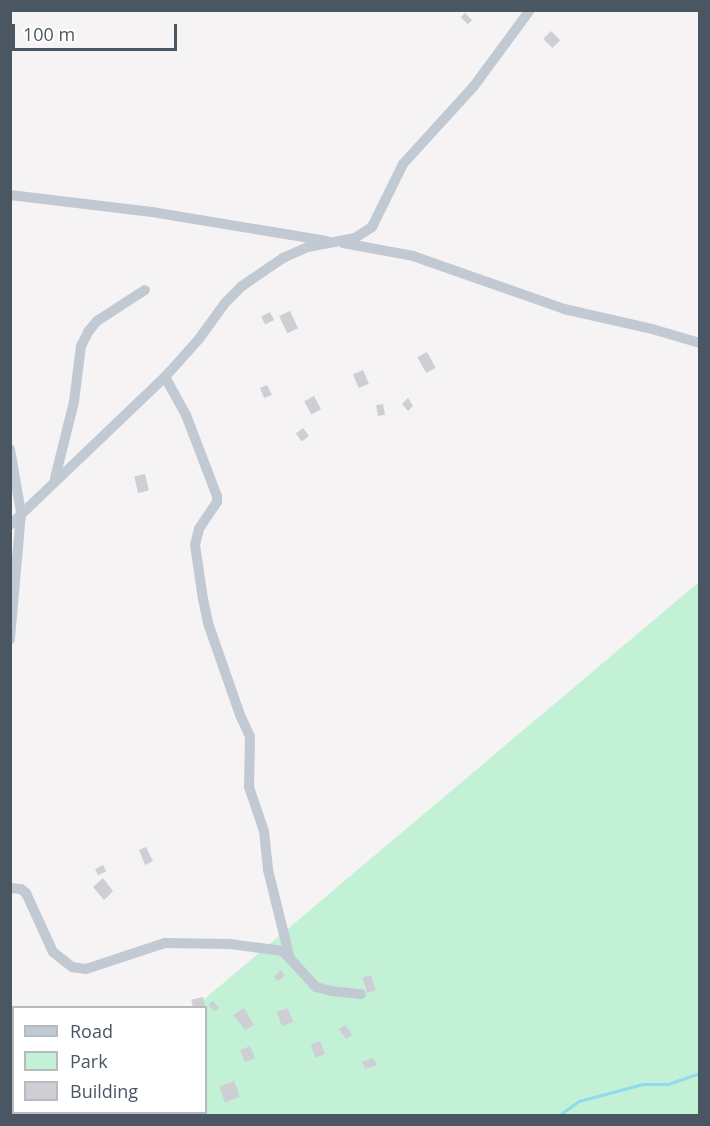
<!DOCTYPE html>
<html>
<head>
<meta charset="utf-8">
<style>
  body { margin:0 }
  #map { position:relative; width:710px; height:1126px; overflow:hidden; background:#f5f3f3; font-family:"Open Sans",sans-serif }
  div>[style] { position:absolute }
  .green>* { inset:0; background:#c3f1d5 }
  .stream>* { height:3px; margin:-1.5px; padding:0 1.5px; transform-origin:1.5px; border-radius:1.5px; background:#90daee }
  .building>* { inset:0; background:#cdcfd5; transform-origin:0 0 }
  .minor>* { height:10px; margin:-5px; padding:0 5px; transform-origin:5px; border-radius:5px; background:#c1cad2 }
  span { translate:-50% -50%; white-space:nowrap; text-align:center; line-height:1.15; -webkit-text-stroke:4.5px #fff; paint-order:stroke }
  .frame { position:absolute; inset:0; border:12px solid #4a5661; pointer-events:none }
  .legend { position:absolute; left:12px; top:1006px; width:195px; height:108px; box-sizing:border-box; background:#fff; border:2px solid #b7bbc0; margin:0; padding:8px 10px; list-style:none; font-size:18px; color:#4a5661 }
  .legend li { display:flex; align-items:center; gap:12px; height:30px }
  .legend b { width:30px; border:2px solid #b7bbc0 }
  .scale { position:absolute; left:12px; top:24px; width:165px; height:27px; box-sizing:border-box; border:3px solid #4a5661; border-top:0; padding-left:8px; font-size:18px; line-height:21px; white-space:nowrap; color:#4a5661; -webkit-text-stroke:4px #fff; paint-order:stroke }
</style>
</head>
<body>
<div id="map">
  <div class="green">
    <div style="clip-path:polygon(699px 582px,699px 1115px,66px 1116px,70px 1112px,206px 1112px,206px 1008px,195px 1007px)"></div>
  </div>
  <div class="stream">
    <div style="left:558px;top:1116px;width:26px;rotate:-36deg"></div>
    <div style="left:579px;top:1101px;width:66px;rotate:-14.9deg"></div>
    <div style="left:643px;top:1084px;width:25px"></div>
    <div style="left:668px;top:1084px;width:34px;rotate:-19deg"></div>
  </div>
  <div class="building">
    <div style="left:465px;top:13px;width:10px;height:6px;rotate:45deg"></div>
    <div style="left:551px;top:31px;width:13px;height:11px;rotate:45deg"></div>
    <div style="left:290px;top:311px;width:19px;height:12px;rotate:65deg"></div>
    <div style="left:270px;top:312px;width:9px;height:10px;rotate:63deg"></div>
    <div style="left:427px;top:352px;width:18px;height:11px;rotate:61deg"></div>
    <div style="left:363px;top:370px;width:15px;height:11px;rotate:67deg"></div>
    <div style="clip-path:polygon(267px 385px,272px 395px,264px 398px,260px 388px)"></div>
    <div style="left:314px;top:396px;width:15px;height:11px;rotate:62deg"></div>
    <div style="clip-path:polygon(408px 398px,413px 406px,408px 411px,402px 404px)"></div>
    <div style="left:383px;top:404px;width:11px;height:7px;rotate:80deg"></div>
    <div style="left:303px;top:428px;width:10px;height:9px;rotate:53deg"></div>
    <div style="left:145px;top:474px;width:17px;height:11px;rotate:77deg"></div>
    <div style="clip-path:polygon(146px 847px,153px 861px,145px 865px,139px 850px)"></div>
    <div style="left:103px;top:865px;width:7px;height:9px;rotate:63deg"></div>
    <div style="clip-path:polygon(103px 878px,113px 891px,104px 900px,93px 887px)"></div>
    <div style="clip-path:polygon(281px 970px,285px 975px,278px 981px,274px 977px)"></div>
    <div style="left:371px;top:975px;width:16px;height:9px;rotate:72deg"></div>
    <div style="left:203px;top:997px;width:9px;height:12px;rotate:77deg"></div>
    <div style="left:213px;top:1001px;width:9px;height:6px;rotate:49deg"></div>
    <div style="clip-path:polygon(244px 1008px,254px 1025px,245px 1030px,233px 1015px)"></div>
    <div style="left:288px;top:1008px;width:15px;height:12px;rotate:70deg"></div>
    <div style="clip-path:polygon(346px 1025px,352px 1035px,346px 1039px,339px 1029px)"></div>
    <div style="left:320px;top:1041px;width:14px;height:10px;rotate:69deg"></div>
    <div style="left:250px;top:1046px;width:13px;height:11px;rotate:67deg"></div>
    <div style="clip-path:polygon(373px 1058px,377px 1065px,365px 1069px,362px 1062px)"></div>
    <div style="left:234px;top:1081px;width:17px;height:16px;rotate:69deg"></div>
  </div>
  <div class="minor">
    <div style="left:10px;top:195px;width:143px;rotate:6.8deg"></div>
    <div style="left:152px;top:212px;width:177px;rotate:9.4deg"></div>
    <div style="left:343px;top:243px;width:71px;rotate:10.5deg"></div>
    <div style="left:413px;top:256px;width:160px;rotate:19.3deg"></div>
    <div style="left:564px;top:309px;width:90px;rotate:12.8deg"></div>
    <div style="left:652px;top:329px;width:50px;rotate:16.3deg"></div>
    <div style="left:165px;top:377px;width:43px;rotate:61.1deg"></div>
    <div style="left:186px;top:415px;width:87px;rotate:69.1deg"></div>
    <div style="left:217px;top:496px;width:6px;rotate:90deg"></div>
    <div style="left:217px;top:502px;width:32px;rotate:124deg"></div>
    <div style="left:199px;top:529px;width:16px;rotate:104deg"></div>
    <div style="left:195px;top:545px;width:55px;rotate:81.6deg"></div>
    <div style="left:203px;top:599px;width:25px;rotate:78deg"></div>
    <div style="left:208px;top:623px;width:97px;rotate:70.8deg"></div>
    <div style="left:240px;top:715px;width:23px;rotate:65deg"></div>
    <div style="left:250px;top:736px;width:51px;rotate:91.1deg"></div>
    <div style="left:249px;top:787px;width:46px;rotate:71.2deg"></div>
    <div style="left:264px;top:831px;width:39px;rotate:84deg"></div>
    <div style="left:268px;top:870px;width:88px;rotate:76.1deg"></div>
    <div style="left:10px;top:449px;width:65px;rotate:80.2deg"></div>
    <div style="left:21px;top:513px;width:127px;rotate:95deg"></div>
    <div style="left:55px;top:478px;width:78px;rotate:-76deg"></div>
    <div style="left:74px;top:402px;width:56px;rotate:-82.9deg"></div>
    <div style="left:81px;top:346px;width:16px;rotate:-63deg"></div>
    <div style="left:88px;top:332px;width:14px;rotate:-51deg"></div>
    <div style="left:97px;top:321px;width:57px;rotate:-32.9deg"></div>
    <div style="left:10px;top:525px;width:214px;rotate:-43.7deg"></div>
    <div style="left:165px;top:377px;width:51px;rotate:-48.2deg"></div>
    <div style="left:199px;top:339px;width:44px;rotate:-54.2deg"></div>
    <div style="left:225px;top:303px;width:24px;rotate:-45deg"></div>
    <div style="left:242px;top:286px;width:50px;rotate:-34.3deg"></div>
    <div style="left:283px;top:258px;width:27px;rotate:-24deg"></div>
    <div style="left:308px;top:247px;width:48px;rotate:-10.8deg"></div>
    <div style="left:355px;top:238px;width:20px;rotate:-33deg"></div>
    <div style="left:372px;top:227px;width:70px;rotate:-63.8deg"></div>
    <div style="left:403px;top:164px;width:105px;rotate:-47.7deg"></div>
    <div style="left:474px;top:86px;width:94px;rotate:-53.6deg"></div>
    <div style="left:10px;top:888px;width:11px;rotate:5deg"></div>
    <div style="left:21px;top:889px;width:6px;rotate:39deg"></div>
    <div style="left:26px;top:893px;width:65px;rotate:65.4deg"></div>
    <div style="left:53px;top:952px;width:24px;rotate:38deg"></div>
    <div style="left:72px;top:967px;width:14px;rotate:8deg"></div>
    <div style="left:86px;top:969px;width:83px;rotate:-18.2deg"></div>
    <div style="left:165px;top:943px;width:65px;rotate:0.9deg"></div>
    <div style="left:230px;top:944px;width:53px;rotate:7.5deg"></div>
    <div style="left:283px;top:951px;width:49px;rotate:47.5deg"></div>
    <div style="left:316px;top:987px;width:16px;rotate:15deg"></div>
    <div style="left:331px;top:991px;width:30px;rotate:6deg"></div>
  </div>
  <div class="frame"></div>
  <ul class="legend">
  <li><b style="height:8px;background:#c1cad2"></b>Road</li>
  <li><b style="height:16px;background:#c3f1d5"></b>Park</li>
  <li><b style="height:16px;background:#cdcfd5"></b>Building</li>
  </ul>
  <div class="scale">100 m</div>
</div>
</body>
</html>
